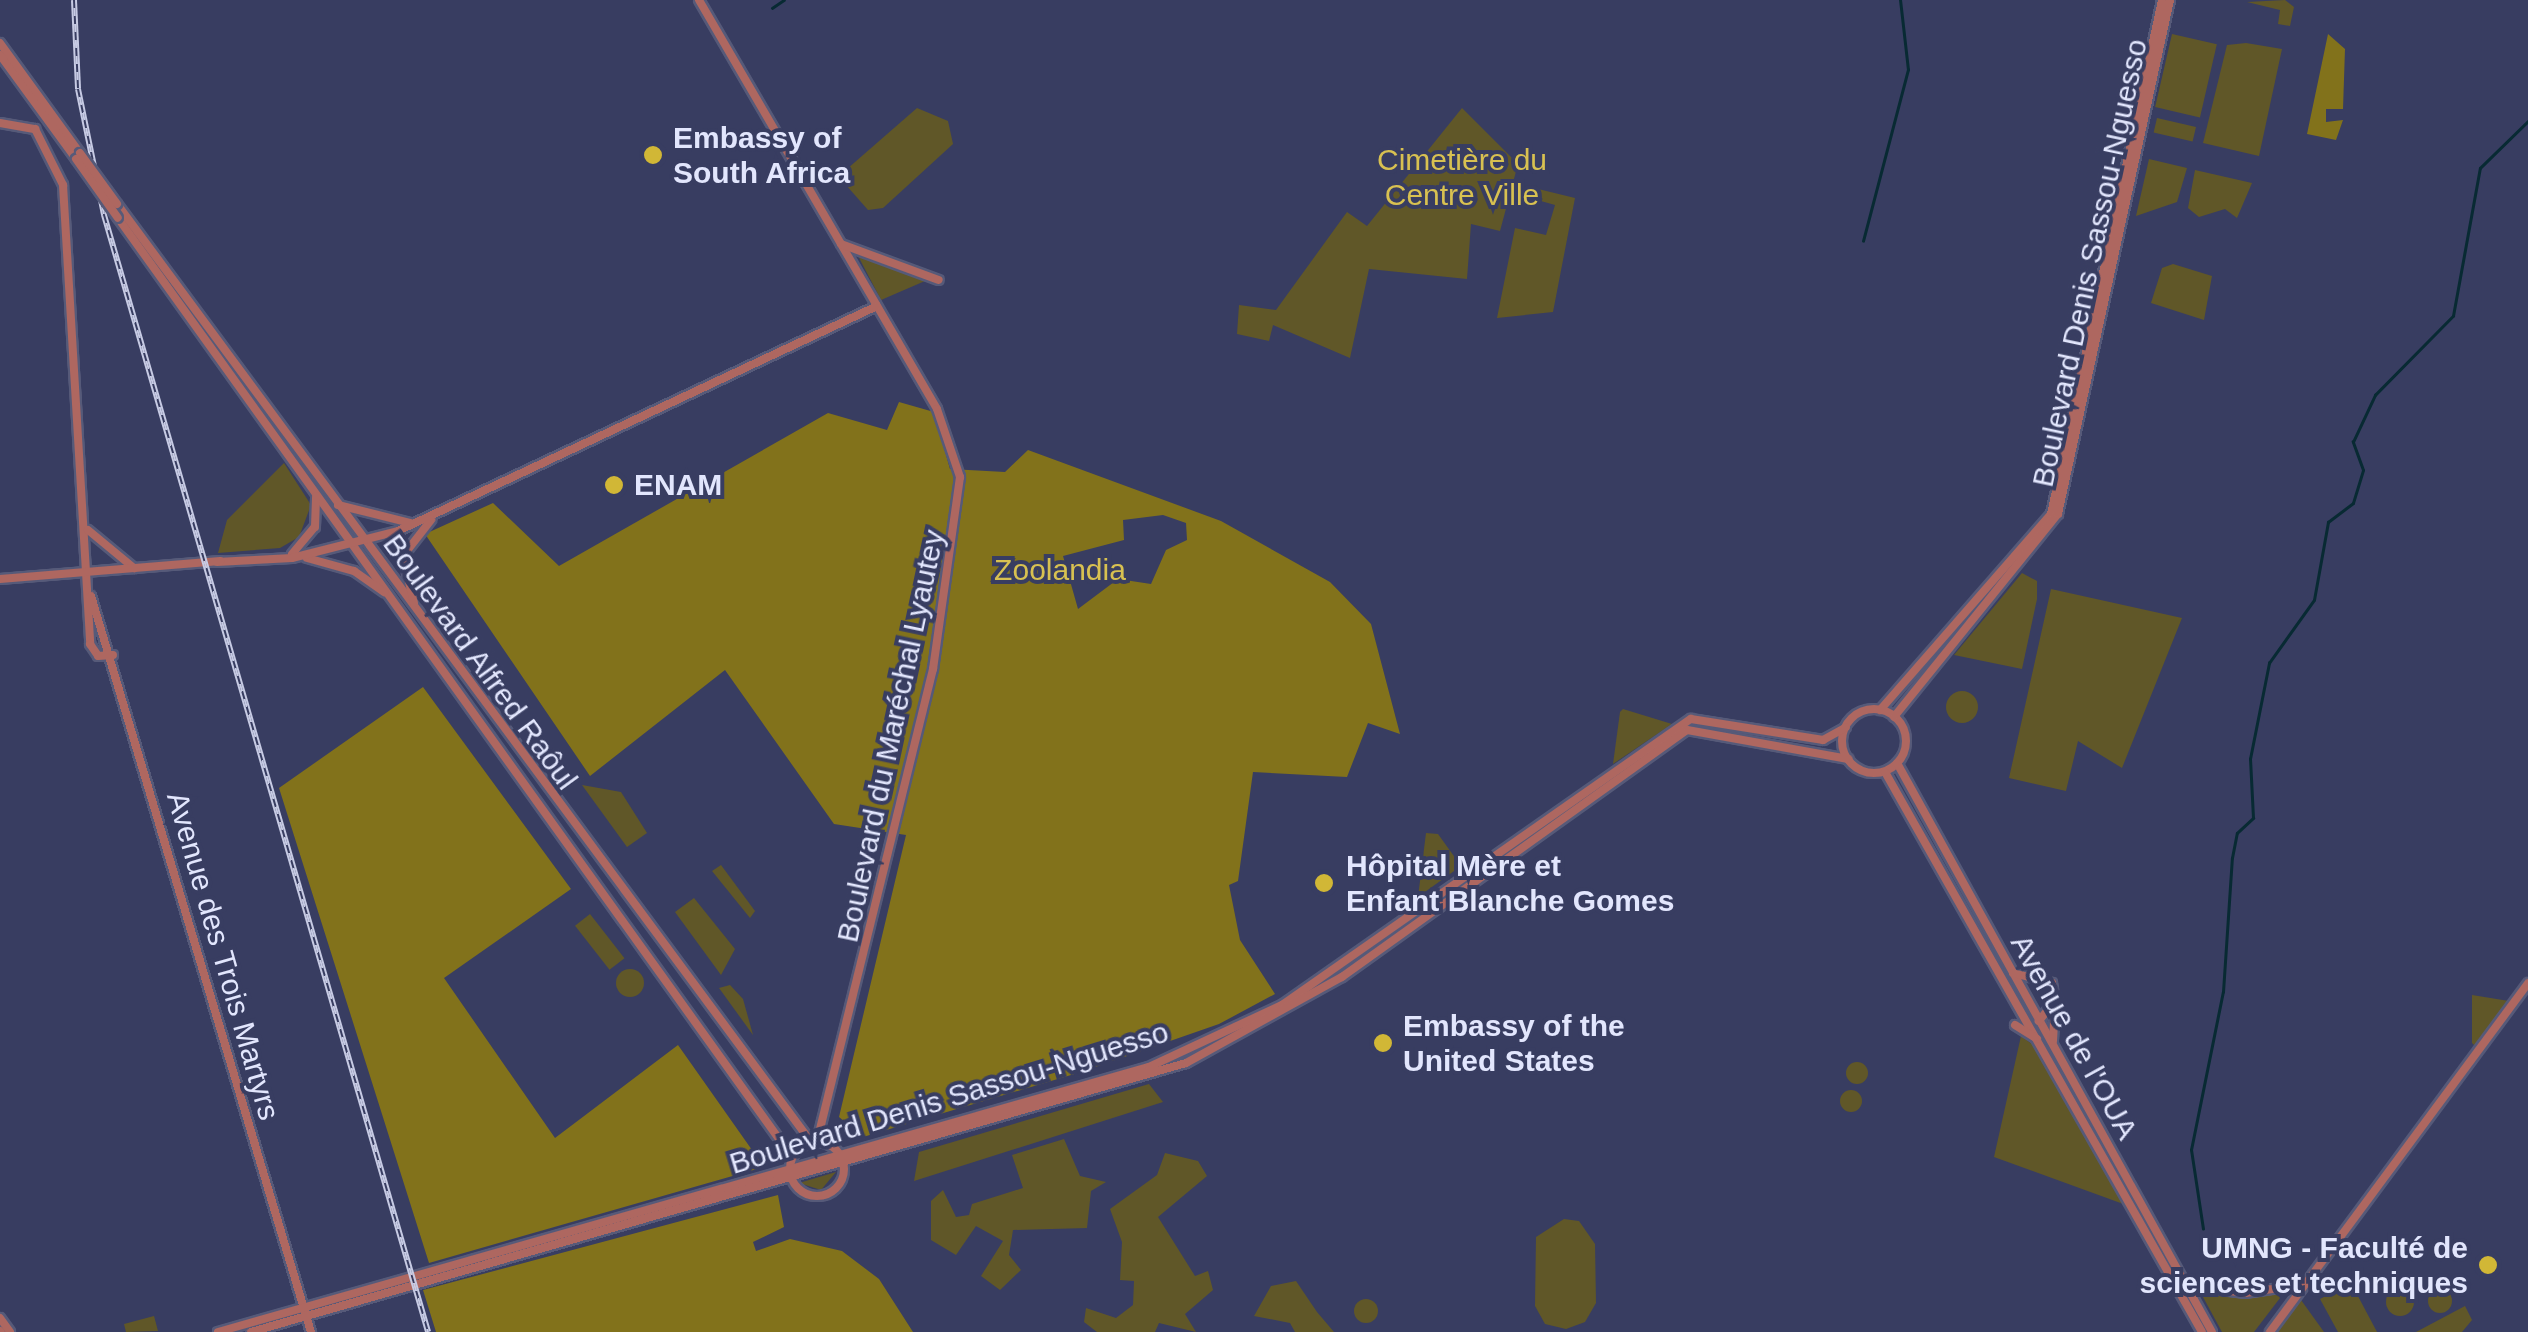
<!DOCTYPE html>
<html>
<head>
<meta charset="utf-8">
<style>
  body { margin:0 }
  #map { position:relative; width:2528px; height:1332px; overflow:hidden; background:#383d61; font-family:Arial,sans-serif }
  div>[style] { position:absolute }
  .green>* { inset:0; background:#605728; transform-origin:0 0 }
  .round { border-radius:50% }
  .forest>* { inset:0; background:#82721b }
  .stream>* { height:2.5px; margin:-1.25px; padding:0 1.25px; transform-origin:1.25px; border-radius:1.25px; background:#082a33 }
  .roads { filter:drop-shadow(2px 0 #565a79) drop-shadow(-2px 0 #565a79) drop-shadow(0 2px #565a79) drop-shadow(0 -2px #565a79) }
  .major>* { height:8px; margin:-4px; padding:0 4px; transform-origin:4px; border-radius:4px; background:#ae6760 }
  .major>.ring { margin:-4px; padding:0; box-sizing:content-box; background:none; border:8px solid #ae6760; border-radius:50% }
  .rail>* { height:6px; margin-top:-3px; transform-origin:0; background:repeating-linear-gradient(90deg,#383d61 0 8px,#c7cbe4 0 16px); box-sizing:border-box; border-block:2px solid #c7cbe4 }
  .bridges { filter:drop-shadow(2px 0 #565a79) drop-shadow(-2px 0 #565a79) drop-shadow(0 2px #565a79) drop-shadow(0 -2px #565a79) }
  .major-bridge>* { height:8px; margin:-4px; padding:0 4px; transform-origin:4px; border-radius:4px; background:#ae6760 }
  .dots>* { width:28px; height:28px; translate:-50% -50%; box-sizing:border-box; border:5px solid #383d61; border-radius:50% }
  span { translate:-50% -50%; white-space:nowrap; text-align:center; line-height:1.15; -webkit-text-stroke:8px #383d61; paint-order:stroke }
  .poi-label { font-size:30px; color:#e2e6fd; font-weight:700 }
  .left { translate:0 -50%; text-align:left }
  .right { translate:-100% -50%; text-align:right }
  .park-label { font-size:30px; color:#d8c151 }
  .street-label { font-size:30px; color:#e2e6fd }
</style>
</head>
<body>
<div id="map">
  <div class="green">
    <div style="clip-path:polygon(2285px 0,2294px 7px,2290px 26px,2278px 24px,2280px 10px,2247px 2px)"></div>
    <div style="left:2172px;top:34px;width:46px;height:75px;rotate:13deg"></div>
    <div style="clip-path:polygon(2246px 43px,2282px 49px,2259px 156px,2203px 143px,2227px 45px)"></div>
    <div style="clip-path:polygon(917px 108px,948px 121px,953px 144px,883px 208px,868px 210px,846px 185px,847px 169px)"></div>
    <div style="clip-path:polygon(1462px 108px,1518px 164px,1500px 231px,1471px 224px,1467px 279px,1369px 269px,1350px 358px,1273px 325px,1269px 341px,1237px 334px,1239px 305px,1276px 310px,1347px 212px,1367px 226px)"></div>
    <div style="left:2157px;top:118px;width:40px;height:15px;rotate:13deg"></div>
    <div style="clip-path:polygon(2149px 159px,2187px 168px,2177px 202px,2136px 216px)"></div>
    <div style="clip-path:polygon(2195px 170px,2252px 183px,2237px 218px,2225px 209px,2199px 217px,2188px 208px)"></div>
    <div style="clip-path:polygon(1530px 187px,1575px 198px,1553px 312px,1497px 318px,1515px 228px,1546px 235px,1555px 205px,1523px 196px)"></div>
    <div style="clip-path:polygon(855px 250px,926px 277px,925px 281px,881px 300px)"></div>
    <div style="clip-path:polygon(2173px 264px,2212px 276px,2204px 320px,2151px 303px,2162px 268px)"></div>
    <div style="clip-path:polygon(284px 463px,311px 505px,299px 537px,280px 548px,218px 553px,227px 520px)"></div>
    <div style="clip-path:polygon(2022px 573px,2037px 581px,2037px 599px,2022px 669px,1954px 655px)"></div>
    <div style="clip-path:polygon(2051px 589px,2182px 618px,2122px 768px,2078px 741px,2066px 791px,2009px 778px)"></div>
    <div class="round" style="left:1946px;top:691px;width:32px;height:32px"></div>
    <div style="clip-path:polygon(1623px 709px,1672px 724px,1613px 764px,1620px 712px)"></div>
    <div style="clip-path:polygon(582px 785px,621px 792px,647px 833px,627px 847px)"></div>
    <div style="clip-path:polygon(1426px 833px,1438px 834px,1461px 866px,1418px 897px)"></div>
    <div style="clip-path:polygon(721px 865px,755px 911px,750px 918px,712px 871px)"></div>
    <div style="clip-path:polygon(694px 898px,735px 949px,721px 975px,675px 912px)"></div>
    <div style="left:590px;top:914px;width:56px;height:19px;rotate:52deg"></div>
    <div class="round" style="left:616px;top:969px;width:28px;height:28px"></div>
    <div style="clip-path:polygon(730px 985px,743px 999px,753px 1035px,719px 988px)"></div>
    <div style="clip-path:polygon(2472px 995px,2509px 1001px,2475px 1046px,2472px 1043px)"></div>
    <div style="clip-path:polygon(2021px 1036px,2036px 1047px,2126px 1205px,1994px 1157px)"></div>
    <div class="round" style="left:1846px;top:1062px;width:22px;height:22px"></div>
    <div style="clip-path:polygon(1149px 1084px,1163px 1102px,914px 1181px,919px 1152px)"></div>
    <div class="round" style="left:1840px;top:1090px;width:22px;height:22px"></div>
    <div style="clip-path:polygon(1064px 1139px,1080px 1176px,1106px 1182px,1091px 1191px,1087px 1228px,1013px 1230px,1009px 1255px,1021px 1270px,1000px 1290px,981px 1276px,1003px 1241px,976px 1226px,956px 1255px,931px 1240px,931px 1201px,943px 1190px,956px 1217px,969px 1215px,972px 1204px,1023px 1188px,1012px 1155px)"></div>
    <div style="clip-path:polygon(1165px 1153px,1198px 1161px,1207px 1176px,1158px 1217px,1195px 1276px,1208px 1271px,1213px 1290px,1185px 1314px,1196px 1332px,1159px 1323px,1155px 1332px,1097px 1332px,1084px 1322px,1086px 1308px,1116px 1318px,1133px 1305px,1134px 1281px,1120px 1280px,1122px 1242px,1110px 1209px,1157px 1175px)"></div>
    <div style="clip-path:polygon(836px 1172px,821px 1190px,799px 1183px)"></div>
    <div style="clip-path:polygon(1564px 1219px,1579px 1221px,1595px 1244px,1596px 1303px,1585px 1322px,1566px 1329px,1545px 1324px,1535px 1306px,1536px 1237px)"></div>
    <div style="clip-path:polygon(1296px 1281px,1317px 1312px,1334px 1332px,1295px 1332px,1290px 1323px,1254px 1316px,1271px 1286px)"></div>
    <div style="clip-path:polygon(2351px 1283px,2377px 1332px,2338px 1332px,2320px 1299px)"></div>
    <div style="clip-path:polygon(2197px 1286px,2277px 1294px,2280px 1298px,2254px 1332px,2222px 1332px)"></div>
    <div class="round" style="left:2386px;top:1288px;width:28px;height:28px"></div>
    <div class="round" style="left:2428px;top:1289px;width:24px;height:24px"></div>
    <div class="round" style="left:1354px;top:1299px;width:24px;height:24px"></div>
    <div style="clip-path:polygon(2301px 1300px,2324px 1332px,2277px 1332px)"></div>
    <div style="clip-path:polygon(2465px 1306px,2472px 1320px,2462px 1332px,2416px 1332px)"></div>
    <div style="clip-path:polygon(154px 1316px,158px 1331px,126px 1332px,124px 1324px)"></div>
  </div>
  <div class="forest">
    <div style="clip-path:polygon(2328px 34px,2345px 49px,2343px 109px,2326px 109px,2326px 122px,2343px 120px,2336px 140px,2307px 134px)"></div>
    <div style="clip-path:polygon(evenodd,899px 402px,934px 412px,950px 469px,1005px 472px,1028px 450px,1221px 521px,1330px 582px,1371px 624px,1400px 734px,1368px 723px,1347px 777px,1253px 772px,1238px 881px,1229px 885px,1240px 940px,1275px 994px,1219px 1024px,1081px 1072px,863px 1137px,839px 1117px,906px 835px,834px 824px,725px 670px,590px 776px,425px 534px,493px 503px,559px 566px,828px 413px,887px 430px,899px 402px,1163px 515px,1186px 523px,1187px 540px,1166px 550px,1151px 584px,1118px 579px,1078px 609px,1063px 556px,1124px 540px,1123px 520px,1163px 515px)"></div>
    <div style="clip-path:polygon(423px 687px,571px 889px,444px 978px,555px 1138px,678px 1045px,764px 1167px,429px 1263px,279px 788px)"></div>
    <div style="clip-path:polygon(778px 1195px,784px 1227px,753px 1242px,756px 1251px,790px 1239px,842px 1251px,879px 1279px,913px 1332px,436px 1332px,423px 1290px)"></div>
  </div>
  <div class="stream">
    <div style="left:772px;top:8px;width:14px;rotate:-34deg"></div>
    <div style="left:1863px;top:241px;width:177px;rotate:-75.3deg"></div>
    <div style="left:1908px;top:70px;width:70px;rotate:-96.5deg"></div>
    <div style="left:2203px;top:1229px;width:80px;rotate:-98.6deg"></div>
    <div style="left:2191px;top:1150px;width:161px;rotate:-78.6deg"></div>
    <div style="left:2223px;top:992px;width:134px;rotate:-86.2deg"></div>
    <div style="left:2232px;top:858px;width:25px;rotate:-79deg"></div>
    <div style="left:2237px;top:833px;width:22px;rotate:-43deg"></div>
    <div style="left:2253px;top:818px;width:59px;rotate:-92.9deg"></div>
    <div style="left:2250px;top:759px;width:98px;rotate:-78.8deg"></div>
    <div style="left:2269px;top:663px;width:77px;rotate:-54.5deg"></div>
    <div style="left:2314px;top:600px;width:79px;rotate:-79.8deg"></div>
    <div style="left:2328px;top:522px;width:31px;rotate:-37deg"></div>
    <div style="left:2353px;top:503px;width:34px;rotate:-73deg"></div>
    <div style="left:2363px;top:470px;width:30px;rotate:-110deg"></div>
    <div style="left:2353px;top:442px;width:52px;rotate:-64.9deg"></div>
    <div style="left:2375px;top:395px;width:111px;rotate:-45.4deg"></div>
    <div style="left:2453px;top:316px;width:150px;rotate:-79.7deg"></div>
    <div style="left:2480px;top:168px;width:67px;rotate:-44.4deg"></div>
  </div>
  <div class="roads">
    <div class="major">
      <div style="left:699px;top:0;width:473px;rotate:59.8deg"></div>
      <div style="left:937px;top:409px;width:72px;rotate:71.3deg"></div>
      <div style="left:960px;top:477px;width:194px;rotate:98deg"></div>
      <div style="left:933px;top:669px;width:487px;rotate:103.8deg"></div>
      <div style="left:0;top:43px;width:136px;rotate:54deg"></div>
      <div style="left:0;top:55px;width:129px;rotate:53.8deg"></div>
      <div style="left:0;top:123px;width:36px;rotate:10deg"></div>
      <div style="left:35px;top:129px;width:63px;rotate:63.4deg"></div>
      <div style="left:63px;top:185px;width:460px;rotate:86.6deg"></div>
      <div style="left:90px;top:644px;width:14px;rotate:56deg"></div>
      <div style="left:98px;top:656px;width:15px;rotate:-4deg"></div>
      <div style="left:117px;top:204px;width:1167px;rotate:53.5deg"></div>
      <div style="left:118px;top:218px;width:1156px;rotate:54.33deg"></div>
      <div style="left:841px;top:244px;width:104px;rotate:20.2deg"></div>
      <div style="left:338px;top:505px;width:75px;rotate:13.9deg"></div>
      <div style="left:88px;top:530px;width:60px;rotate:39.6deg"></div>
      <div style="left:292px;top:554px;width:35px;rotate:-50deg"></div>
      <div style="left:315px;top:527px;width:31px;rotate:-88deg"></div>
      <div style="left:307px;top:558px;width:49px;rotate:15.5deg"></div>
      <div style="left:354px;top:571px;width:37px;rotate:35deg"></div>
      <div style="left:217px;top:562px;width:75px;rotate:-3.1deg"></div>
      <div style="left:292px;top:558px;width:109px;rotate:-14.3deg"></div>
      <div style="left:398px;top:531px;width:529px;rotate:-25.16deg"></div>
      <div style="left:0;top:579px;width:221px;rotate:-4.7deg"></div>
      <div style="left:91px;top:596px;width:768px;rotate:73.36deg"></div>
      <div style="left:414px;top:603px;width:48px;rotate:-103.2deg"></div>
      <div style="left:403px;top:556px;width:46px;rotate:-52.1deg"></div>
      <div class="ring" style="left:1842px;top:709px;width:56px;height:56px"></div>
      <div style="left:1880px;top:710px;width:260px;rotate:-48.9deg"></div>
      <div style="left:2051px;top:514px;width:526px;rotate:-77.81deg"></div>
      <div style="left:1894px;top:717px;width:261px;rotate:-51.1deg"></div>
      <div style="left:2058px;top:514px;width:526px;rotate:-77.71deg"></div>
      <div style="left:1897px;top:763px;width:650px;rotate:61.03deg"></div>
      <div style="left:1885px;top:772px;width:643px;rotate:60.49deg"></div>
      <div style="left:2013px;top:973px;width:40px;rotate:14.4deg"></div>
      <div style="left:2052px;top:983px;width:18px;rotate:81deg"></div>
      <div style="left:2055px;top:1001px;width:26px;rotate:129deg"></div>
      <div style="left:2015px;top:1025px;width:26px;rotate:32deg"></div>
      <div style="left:2053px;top:1041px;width:36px;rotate:-87deg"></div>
      <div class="ring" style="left:790px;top:1142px;width:46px;height:46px"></div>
      <div style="left:2182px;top:1285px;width:64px;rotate:7.2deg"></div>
      <div style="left:2245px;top:1293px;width:56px;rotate:-8.3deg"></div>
      <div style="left:0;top:1318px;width:17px;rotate:54deg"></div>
      <div style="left:0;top:1331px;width:1px;rotate:45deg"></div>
      <div style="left:218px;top:1332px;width:968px;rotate:-15.89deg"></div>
      <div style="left:1149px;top:1067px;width:147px;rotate:-25deg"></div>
      <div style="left:1282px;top:1005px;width:499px;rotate:-35deg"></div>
      <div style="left:1691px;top:719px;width:134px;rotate:9deg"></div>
      <div style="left:1823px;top:740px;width:26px;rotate:-29deg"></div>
      <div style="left:251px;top:1332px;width:973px;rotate:-16.05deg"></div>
      <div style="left:1186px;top:1063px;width:178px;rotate:-28.9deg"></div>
      <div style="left:1342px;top:977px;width:424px;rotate:-35.6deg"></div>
      <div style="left:1687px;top:730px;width:164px;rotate:10.2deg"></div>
      <div style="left:2270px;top:1332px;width:434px;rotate:-53.5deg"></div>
    </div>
  </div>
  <div class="rail">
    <div style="left:74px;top:0;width:89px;rotate:87.4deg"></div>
    <div style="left:78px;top:89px;width:129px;rotate:78.3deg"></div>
    <div style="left:104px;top:215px;width:1163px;rotate:73.82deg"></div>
  </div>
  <div class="bridges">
    <div class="major-bridge">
      <div style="left:80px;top:153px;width:63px;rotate:54deg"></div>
      <div style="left:76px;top:159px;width:72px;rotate:54.6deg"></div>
    </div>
  </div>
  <div class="dots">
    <div style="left:653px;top:155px;background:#d1b736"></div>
    <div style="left:614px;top:485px;background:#d1b736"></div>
    <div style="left:1324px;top:883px;background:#d1b736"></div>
    <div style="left:1383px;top:1043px;background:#d1b736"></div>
    <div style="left:2488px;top:1265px;background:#d1b736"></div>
  </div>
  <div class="poi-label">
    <span class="left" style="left:673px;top:155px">Embassy of<br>South Africa</span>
    <span class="left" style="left:634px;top:485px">ENAM</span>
    <span class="left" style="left:1346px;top:883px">Hôpital Mère et<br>Enfant Blanche Gomes</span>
    <span class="left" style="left:1403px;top:1043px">Embassy of the<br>United States</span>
    <span class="right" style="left:2468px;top:1265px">UMNG - Faculté de<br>sciences et techniques</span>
  </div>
  <div class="park-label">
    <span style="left:1462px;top:177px">Cimetière du<br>Centre Ville</span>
    <span style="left:1060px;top:570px">Zoolandia</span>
  </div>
  <div class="street-label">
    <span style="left:2090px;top:263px;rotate:-78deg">Boulevard Denis Sassou-Nguesso</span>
    <span style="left:480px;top:662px;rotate:54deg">Boulevard Alfred Raôul</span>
    <span style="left:891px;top:736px;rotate:-78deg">Boulevard du Maréchal Lyautey</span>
    <span style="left:223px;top:956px;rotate:74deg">Avenue des Trois Martyrs</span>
    <span style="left:2074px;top:1037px;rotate:61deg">Avenue de l'OUA</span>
    <span style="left:949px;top:1098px;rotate:-17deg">Boulevard Denis Sassou-Nguesso</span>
  </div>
</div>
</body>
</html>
